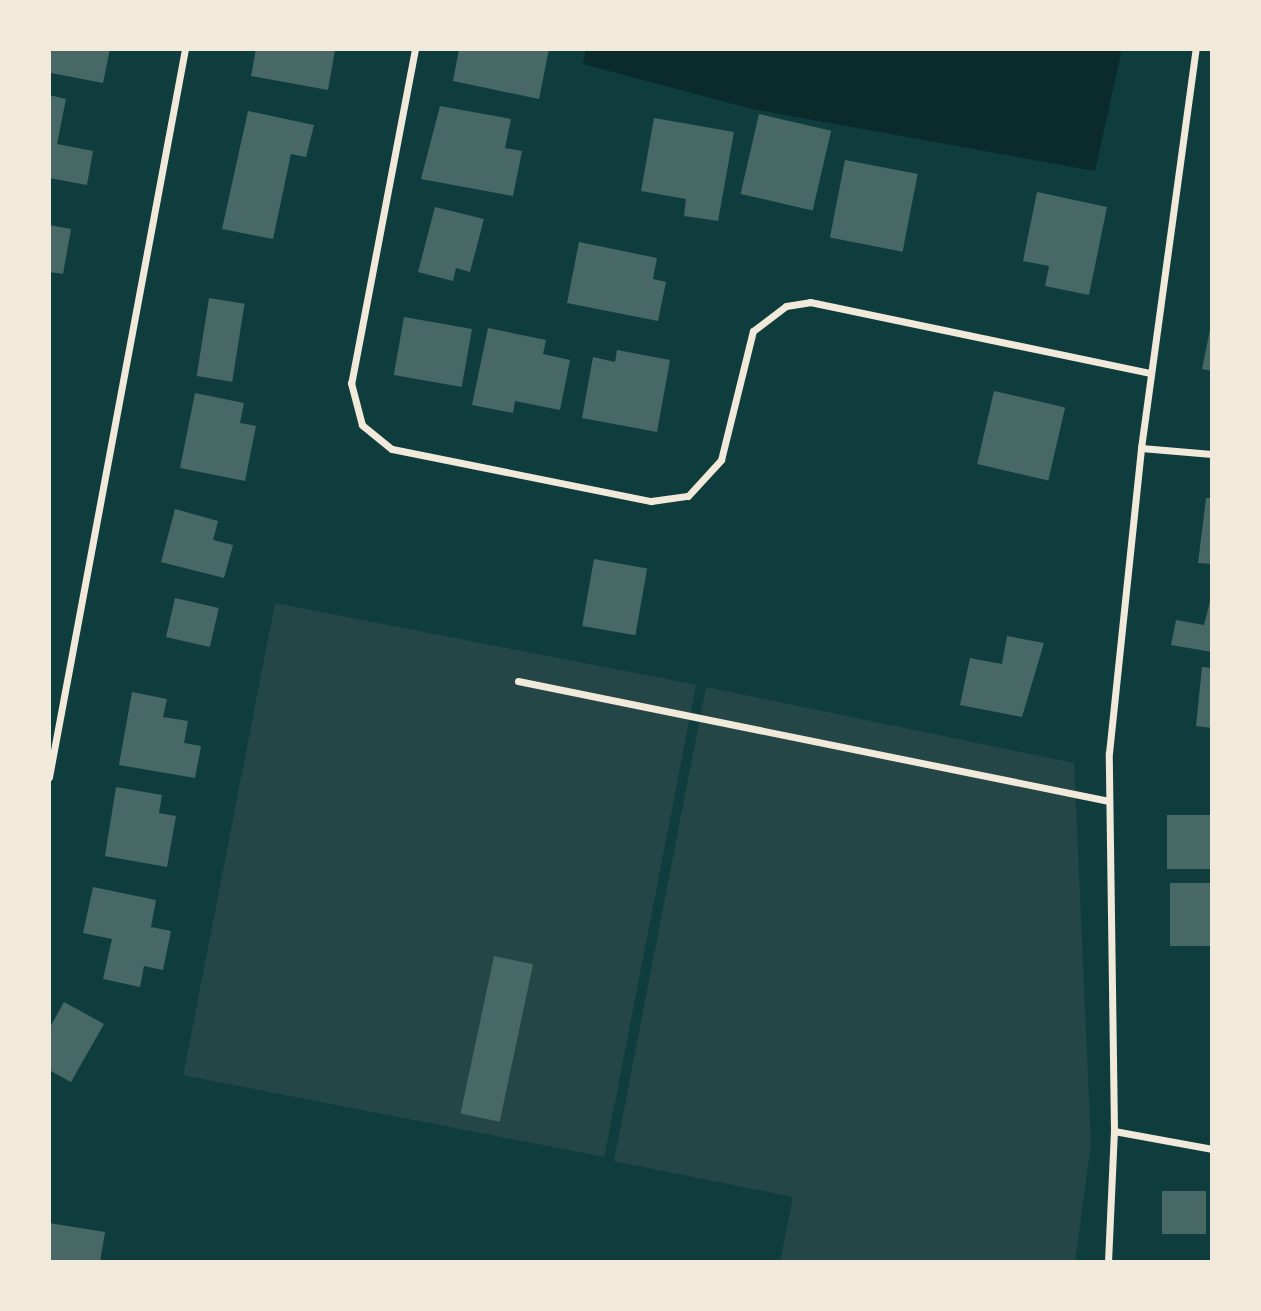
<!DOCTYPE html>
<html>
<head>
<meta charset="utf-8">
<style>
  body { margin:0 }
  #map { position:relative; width:1261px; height:1311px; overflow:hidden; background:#0f3d3e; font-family:Montserrat,sans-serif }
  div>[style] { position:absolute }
  .green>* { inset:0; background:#244646; transform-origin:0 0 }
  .water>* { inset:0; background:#0a2a2b }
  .building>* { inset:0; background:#486865; transform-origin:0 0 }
  .minor>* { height:7px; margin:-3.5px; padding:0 3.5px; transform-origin:3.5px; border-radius:3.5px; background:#f1e9da }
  span { translate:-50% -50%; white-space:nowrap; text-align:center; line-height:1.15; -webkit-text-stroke:7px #f1e9da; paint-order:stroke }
  .frame { position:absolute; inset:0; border:51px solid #f1e9da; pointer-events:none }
</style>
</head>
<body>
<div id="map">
  <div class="green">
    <div style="left:275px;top:603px;width:429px;height:481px;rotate:11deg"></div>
    <div style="clip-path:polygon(706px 687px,1074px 763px,1091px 1144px,1075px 1262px,780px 1262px,793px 1197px,614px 1161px)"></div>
  </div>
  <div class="water">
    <div style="clip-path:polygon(586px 49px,1122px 49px,1095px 171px,752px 109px,583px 64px)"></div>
  </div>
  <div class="building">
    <div style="clip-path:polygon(49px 49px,110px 49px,103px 83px,51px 73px)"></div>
    <div style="clip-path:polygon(256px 49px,335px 50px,328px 90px,251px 76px)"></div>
    <div style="clip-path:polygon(459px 49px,549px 49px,539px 99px,453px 81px)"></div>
    <div style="clip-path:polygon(49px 95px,66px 99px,57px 144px,93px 151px,87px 185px,49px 178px)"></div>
    <div style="clip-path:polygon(440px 106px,511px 119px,505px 148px,522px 151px,513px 196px,421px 179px)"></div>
    <div style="clip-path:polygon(248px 111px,314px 125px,306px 157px,291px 154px,273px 239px,222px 229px)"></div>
    <div style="left:759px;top:114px;width:74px;height:82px;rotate:13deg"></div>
    <div style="clip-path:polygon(654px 118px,734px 132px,718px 221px,684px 216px,686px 199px,641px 191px)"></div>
    <div style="left:845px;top:160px;width:74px;height:79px;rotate:11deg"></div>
    <div style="clip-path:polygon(1037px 192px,1107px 207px,1089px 295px,1045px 286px,1049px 266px,1023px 261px)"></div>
    <div style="clip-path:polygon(435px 207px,484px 219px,470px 272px,456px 268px,453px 281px,418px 272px)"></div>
    <div style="clip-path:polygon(49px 225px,71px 229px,63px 274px,49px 272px)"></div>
    <div style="clip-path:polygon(579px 242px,657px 258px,653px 279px,666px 282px,658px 321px,567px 303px)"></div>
    <div style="left:209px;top:298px;width:36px;height:79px;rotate:9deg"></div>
    <div style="left:404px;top:317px;width:69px;height:59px;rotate:10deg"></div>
    <div style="clip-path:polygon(1212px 320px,1212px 371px,1202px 369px)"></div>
    <div style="clip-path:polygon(488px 328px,546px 340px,543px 354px,570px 360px,560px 410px,515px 401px,513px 413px,472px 405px)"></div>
    <div style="clip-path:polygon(617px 350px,670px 360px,657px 432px,582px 418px,593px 357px,615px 362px)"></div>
    <div style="left:994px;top:391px;width:73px;height:75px;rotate:13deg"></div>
    <div style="clip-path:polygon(195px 393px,244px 403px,240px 423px,256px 426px,245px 481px,180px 468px)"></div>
    <div style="clip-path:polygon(1206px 498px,1212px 498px,1212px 564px,1198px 563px)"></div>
    <div style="clip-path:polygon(175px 509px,218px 521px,213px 540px,233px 545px,224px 578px,161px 562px)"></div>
    <div style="left:594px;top:559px;width:54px;height:68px;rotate:10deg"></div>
    <div style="clip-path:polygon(1212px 593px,1212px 652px,1171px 645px,1176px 620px,1204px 625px)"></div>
    <div style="left:175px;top:598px;width:45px;height:40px;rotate:13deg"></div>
    <div style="clip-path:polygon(1007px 636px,1044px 643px,1022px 717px,960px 705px,970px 658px,1002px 664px)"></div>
    <div style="clip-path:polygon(1202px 667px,1212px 668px,1212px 728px,1196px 726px)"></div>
    <div style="clip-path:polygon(132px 692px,167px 699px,163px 717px,188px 721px,184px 743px,201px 746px,195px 778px,119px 765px)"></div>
    <div style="clip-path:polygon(116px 787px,162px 795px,159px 813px,176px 816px,167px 867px,105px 856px)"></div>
    <div style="left:1212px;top:815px;width:54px;height:45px;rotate:90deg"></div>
    <div style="left:1212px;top:883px;width:63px;height:42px;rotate:90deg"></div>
    <div style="clip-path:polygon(93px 887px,156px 900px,151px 927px,171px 931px,163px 970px,144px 966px,140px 987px,103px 979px,112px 939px,83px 933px)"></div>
    <div style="left:494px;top:956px;width:40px;height:161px;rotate:12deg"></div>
    <div style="clip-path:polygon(64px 1002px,104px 1024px,71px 1082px,49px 1070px,49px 1029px)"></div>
    <div style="left:1162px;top:1191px;width:44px;height:43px"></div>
    <div style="clip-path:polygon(49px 1223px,105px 1232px,100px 1262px,49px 1262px)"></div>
  </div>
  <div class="minor">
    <div style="left:415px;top:49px;width:340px;rotate:100.8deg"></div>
    <div style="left:351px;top:383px;width:43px;rotate:75.3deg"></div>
    <div style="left:362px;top:425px;width:38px;rotate:39deg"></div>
    <div style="left:392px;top:449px;width:264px;rotate:11.4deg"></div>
    <div style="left:651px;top:501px;width:37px;rotate:-8deg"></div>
    <div style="left:688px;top:496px;width:49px;rotate:-47.5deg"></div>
    <div style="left:721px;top:460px;width:133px;rotate:-76.1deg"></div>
    <div style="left:753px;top:331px;width:41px;rotate:-37.1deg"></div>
    <div style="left:786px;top:306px;width:24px;rotate:-9deg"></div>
    <div style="left:810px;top:302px;width:348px;rotate:11.8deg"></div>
    <div style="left:1141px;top:448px;width:71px;rotate:4.8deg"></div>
    <div style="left:518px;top:681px;width:603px;rotate:11.48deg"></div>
    <div style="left:49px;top:777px;width:741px;rotate:-79.42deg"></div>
    <div style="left:1114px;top:1131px;width:100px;rotate:10.4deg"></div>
    <div style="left:1108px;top:1262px;width:131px;rotate:-87.4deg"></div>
    <div style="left:1114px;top:1131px;width:378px;rotate:-90.8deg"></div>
    <div style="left:1109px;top:753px;width:307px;rotate:-84deg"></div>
    <div style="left:1141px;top:448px;width:403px;rotate:-82.2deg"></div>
  </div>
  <div class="frame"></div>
</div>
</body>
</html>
